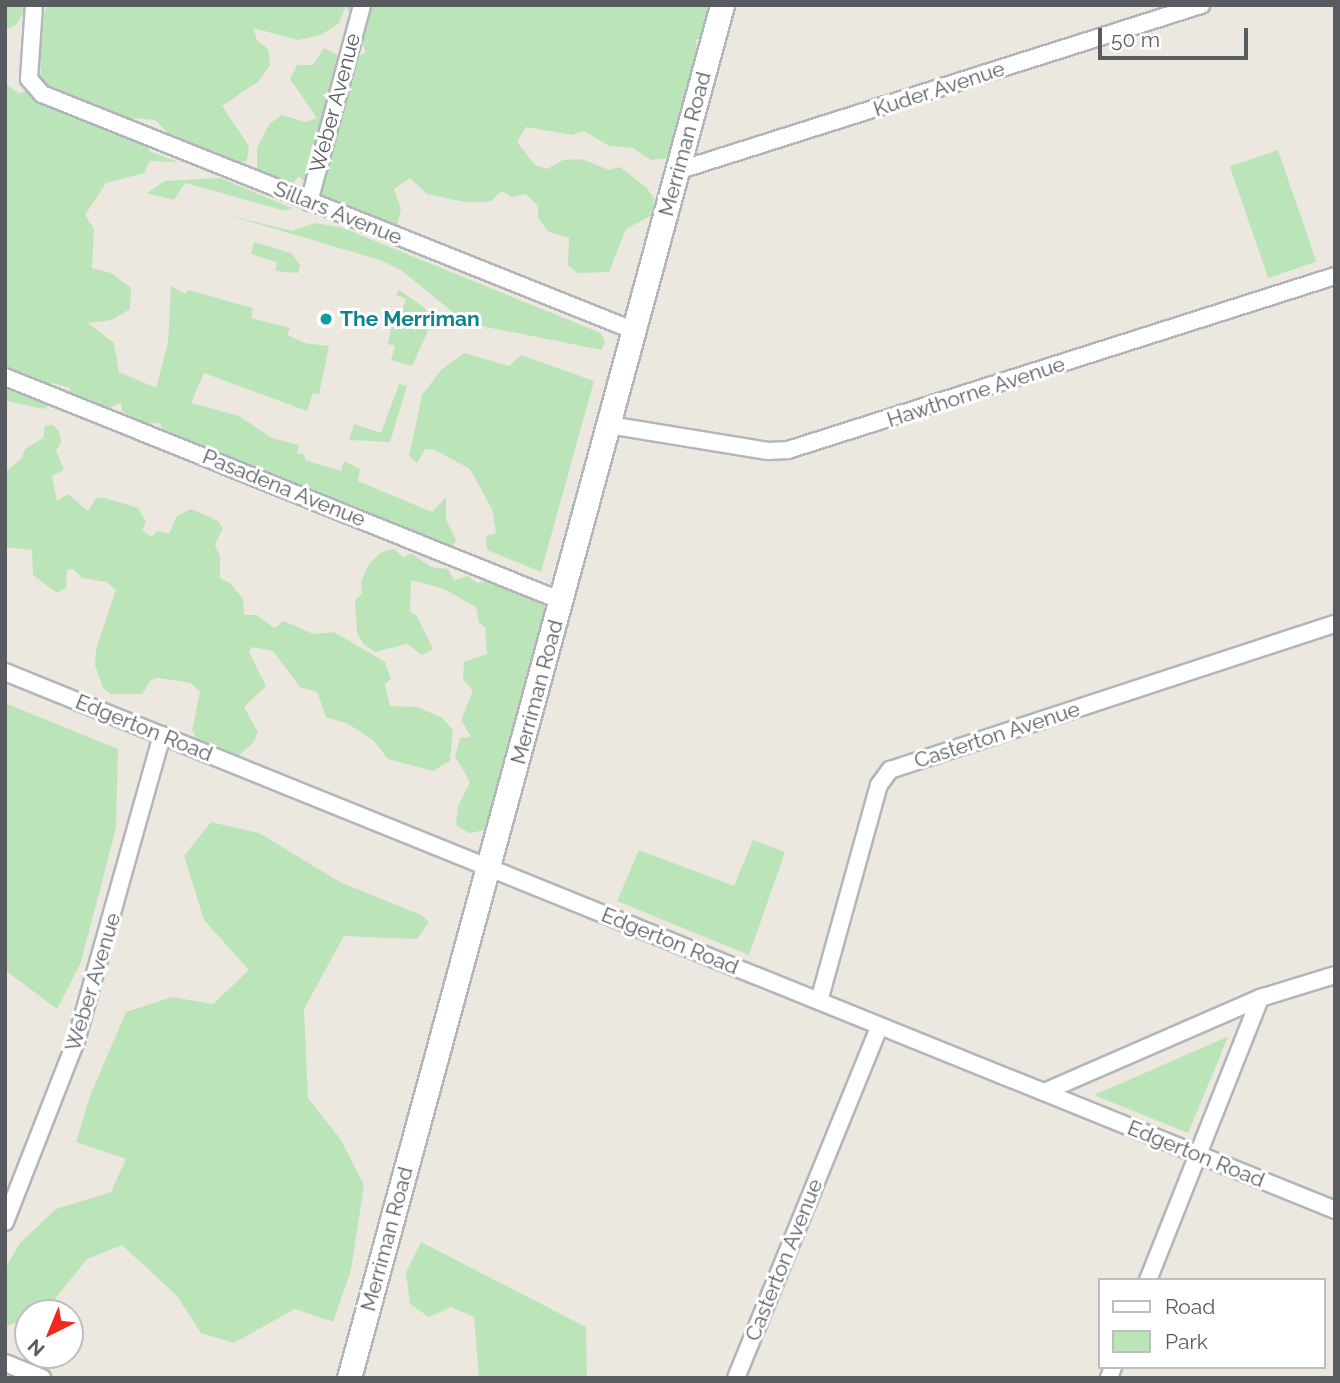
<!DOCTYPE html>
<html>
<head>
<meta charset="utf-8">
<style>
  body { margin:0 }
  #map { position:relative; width:1340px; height:1383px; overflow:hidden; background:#ece8df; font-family:Raleway,sans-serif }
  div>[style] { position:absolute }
  .green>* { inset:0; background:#bbe5b9; transform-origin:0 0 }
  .roads { filter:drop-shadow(2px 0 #b2b6bb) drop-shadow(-2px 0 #b2b6bb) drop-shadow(0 2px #b2b6bb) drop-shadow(0 -2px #b2b6bb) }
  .minor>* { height:16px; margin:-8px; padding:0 8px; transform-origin:8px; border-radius:8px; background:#fff }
  .secondary>* { height:23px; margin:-11.5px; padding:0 11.5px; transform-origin:11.5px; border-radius:11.5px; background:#fff }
  .dots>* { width:19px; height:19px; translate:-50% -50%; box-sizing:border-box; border:4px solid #fff; border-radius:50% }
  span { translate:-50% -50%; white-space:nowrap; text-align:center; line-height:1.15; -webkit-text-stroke:6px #fff; paint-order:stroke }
  .street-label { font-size:21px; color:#585c61 }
  .culture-label { font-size:21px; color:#0d838f; font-weight:700 }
  .left { translate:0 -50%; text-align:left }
  .frame { position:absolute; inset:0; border:7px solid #585c61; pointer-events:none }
  .legend { position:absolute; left:1098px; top:1278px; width:228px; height:91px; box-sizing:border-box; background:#fff; border:2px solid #bcbec0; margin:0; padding:9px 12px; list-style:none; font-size:21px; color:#585c61 }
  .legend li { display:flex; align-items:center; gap:14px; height:35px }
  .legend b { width:35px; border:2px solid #bcbec0 }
  .north { position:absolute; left:14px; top:1299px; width:70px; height:70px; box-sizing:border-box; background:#fff; border:2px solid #bcbec0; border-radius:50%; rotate:223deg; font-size:19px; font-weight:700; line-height:28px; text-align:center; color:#585c61 }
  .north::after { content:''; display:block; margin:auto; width:24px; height:32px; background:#f02821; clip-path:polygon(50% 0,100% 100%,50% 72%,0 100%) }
  .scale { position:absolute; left:1098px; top:28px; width:150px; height:32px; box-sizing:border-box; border:4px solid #585c61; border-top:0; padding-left:9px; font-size:21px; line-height:24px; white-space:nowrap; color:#585c61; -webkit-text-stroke:5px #fff; paint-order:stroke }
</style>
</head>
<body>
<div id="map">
  <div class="green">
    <div style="clip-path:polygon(5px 5px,28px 5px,16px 25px,5px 30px)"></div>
    <div style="clip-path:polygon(47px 5px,707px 5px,712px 16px,704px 36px,696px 40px,697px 61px,671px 158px,651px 160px,633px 148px,609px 146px,584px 131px,572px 135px,526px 127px,517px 142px,535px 165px,547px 169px,563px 160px,582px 159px,609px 170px,620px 167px,647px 188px,654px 199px,652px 215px,626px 229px,609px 272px,577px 273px,568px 265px,569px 238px,549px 232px,538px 218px,538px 206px,526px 194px,512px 197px,502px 191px,490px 202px,465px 202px,427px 194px,410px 178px,394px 189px,401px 208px,397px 227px,386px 235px,371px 230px,360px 212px,336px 211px,299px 176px,287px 191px,257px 172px,257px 148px,269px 124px,282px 115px,305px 122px,317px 118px,290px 79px,297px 65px,313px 65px,324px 48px,349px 62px,366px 52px,346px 6px,339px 23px,321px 35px,298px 40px,253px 28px,257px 40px,268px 49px,270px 65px,259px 81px,222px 106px,249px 146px,247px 160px,229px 169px,173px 138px,155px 120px,121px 117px,151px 152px,178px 162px,150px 161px,144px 173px,106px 183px,85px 215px,94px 229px,92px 268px,111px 273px,131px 288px,130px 309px,112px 320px,88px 323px,114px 343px,119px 372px,156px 388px,168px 343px,171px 286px,185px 294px,188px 290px,253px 308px,251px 318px,290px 328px,287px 335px,305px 343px,329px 346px,319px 394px,313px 393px,307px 411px,204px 373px,191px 403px,239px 416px,272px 438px,299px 445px,297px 453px,305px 455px,305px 460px,341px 471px,344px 461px,360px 469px,358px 481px,432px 512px,446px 497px,446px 519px,456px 540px,453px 547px,164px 434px,160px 423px,143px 424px,122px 411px,121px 402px,96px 416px,80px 418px,64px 408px,70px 388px,52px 383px,50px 404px,44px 409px,6px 401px,5px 84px,19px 93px,38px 89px,41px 72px,36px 37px)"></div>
    <div style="left:1278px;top:150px;width:118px;height:51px;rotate:71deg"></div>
    <div style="clip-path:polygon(220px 178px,292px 208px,286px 211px,185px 183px,174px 200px,147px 193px,165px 181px)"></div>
    <div style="clip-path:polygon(224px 214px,292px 231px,315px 223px,343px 228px,601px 333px,605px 342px,602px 350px,466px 323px,401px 270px,380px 260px)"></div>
    <div style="clip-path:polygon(254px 242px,291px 253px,300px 265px,298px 273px,275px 271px,277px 262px,251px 254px)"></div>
    <div style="clip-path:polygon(399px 290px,425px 308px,432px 322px,412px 366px,391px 360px,395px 346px,388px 344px,394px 315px,400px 317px,406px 299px,396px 295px)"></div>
    <div style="clip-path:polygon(464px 353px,509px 366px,521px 355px,594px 381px,541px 572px,487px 550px,486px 536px,496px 533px,492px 509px,470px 469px,435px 450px,425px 449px,417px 463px,409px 456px,422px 395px,441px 370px)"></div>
    <div style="clip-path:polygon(399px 384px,407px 386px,390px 442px,349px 440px,354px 424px,381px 433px)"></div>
    <div style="clip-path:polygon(53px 425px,59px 431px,61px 443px,56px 450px,64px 470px,52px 476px,57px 501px,68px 494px,88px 511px,96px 498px,105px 498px,138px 508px,146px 522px,142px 530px,151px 537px,158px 531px,169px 534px,177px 516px,191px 509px,218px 521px,223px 528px,215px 545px,220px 555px,220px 578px,231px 584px,243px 599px,244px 615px,257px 615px,274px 628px,284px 621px,313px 634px,334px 632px,385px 662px,391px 679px,385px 684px,390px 706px,417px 707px,441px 717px,453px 730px,450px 761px,433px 771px,388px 759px,373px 740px,348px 724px,326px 717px,317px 692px,300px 687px,273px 651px,252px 647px,249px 652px,266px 686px,244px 707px,258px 732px,253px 743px,236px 758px,201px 746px,192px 730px,200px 692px,191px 683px,158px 678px,151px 680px,142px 694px,111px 694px,103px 688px,95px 665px,96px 649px,116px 590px,106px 582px,82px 578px,73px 569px,67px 570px,66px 588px,57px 593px,33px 575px,32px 550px,5px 547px,5px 472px,22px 458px,25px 449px,43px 438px,45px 426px)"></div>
    <div style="clip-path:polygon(394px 549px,404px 558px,411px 553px,431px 567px,448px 569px,454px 580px,468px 576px,477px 583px,495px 579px,541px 601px,548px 611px,545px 628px,537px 637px,542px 647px,497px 819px,486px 830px,469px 833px,456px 825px,458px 806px,470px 782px,455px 756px,460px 738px,471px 737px,461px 720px,473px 690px,463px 680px,464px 662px,487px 654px,485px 627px,479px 623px,476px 607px,444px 589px,411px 580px,410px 612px,417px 616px,433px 649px,422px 655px,407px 644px,375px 652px,363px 644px,357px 632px,355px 600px,362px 594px,361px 582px,369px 564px,381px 552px)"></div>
    <div style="clip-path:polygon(5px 703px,118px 749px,116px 828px,81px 962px,57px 1009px,5px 970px)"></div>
    <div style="clip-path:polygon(211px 822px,259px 833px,340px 882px,421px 915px,429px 922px,417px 939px,344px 936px,304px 1009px,308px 1098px,341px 1140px,364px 1185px,351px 1270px,333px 1322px,295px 1309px,234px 1343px,201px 1333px,177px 1296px,122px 1245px,87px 1259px,46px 1310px,28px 1313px,28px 1318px,5px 1327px,5px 1269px,20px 1243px,56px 1209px,111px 1192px,126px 1159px,76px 1142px,90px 1096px,126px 1012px,172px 997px,213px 1004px,249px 970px,204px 920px,184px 856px)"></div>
    <div style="clip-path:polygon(753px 840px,785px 852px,749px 955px,617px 901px,639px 850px,734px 886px)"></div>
    <div style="clip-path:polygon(1228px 1037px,1188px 1133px,1094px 1095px,1227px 1037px)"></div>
    <div style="clip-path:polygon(421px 1242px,586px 1327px,587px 1378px,479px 1378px,474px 1317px,451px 1307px,429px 1317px,410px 1304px,406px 1273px)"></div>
  </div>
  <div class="roads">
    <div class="minor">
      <div style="left:34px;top:5px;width:74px;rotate:93.9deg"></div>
      <div style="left:29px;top:79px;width:20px;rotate:49deg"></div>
      <div style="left:42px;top:94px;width:639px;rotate:21.78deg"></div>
      <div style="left:677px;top:171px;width:550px;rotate:-17.58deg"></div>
      <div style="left:309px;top:202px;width:204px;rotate:-74.9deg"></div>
      <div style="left:5px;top:377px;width:600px;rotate:21.91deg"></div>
      <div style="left:609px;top:425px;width:161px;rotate:9.3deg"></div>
      <div style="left:768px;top:451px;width:20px;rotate:-3deg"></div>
      <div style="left:788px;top:450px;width:574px;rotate:-17.65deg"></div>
      <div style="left:5px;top:672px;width:1435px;rotate:22.02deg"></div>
      <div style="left:819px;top:1001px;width:224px;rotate:-74.5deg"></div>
      <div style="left:879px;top:785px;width:19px;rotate:-54deg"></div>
      <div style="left:890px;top:770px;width:468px;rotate:-18.2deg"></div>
      <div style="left:1044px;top:1092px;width:236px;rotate:-23.5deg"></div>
      <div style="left:1260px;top:998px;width:78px;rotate:-17deg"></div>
      <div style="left:5px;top:1222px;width:194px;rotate:-68.6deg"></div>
      <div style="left:76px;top:1041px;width:318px;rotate:-74.3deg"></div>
      <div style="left:1148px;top:1280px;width:303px;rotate:-68.3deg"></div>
      <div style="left:5px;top:1363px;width:40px;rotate:22deg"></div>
      <div style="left:736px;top:1378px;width:380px;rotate:-67.8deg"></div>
      <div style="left:1109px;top:1378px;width:12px;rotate:-70deg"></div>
    </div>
    <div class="secondary">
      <div style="left:349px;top:1378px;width:1423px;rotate:-74.8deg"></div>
    </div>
  </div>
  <div class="dots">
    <div style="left:326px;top:319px;background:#0f9aa8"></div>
  </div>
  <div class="street-label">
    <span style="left:939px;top:89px;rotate:-18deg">Kuder Avenue</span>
    <span style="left:335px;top:103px;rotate:-75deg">Weber Avenue</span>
    <span style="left:685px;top:144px;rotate:-75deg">Merriman Road</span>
    <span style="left:338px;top:213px;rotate:22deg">Sillars Avenue</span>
    <span style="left:976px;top:392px;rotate:-18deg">Hawthorne Avenue</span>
    <span style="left:284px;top:488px;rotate:22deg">Pasadena Avenue</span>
    <span style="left:537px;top:692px;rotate:-75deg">Merriman Road</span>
    <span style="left:144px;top:728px;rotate:22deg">Edgerton Road</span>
    <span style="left:997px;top:735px;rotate:-18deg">Casterton Avenue</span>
    <span style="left:670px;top:941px;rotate:22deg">Edgerton Road</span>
    <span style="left:93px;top:982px;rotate:-73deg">Weber Avenue</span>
    <span style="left:1196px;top:1154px;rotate:22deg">Edgerton Road</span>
    <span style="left:387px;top:1239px;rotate:-75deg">Merriman Road</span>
    <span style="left:784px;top:1260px;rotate:-68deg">Casterton Avenue</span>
  </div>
  <div class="culture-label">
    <span class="left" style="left:340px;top:319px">The Merriman</span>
  </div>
  <div class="frame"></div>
  <ul class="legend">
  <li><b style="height:9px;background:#fff"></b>Road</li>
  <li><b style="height:19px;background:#bbe5b9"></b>Park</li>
  </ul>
  <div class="north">N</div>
  <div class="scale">50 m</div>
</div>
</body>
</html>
